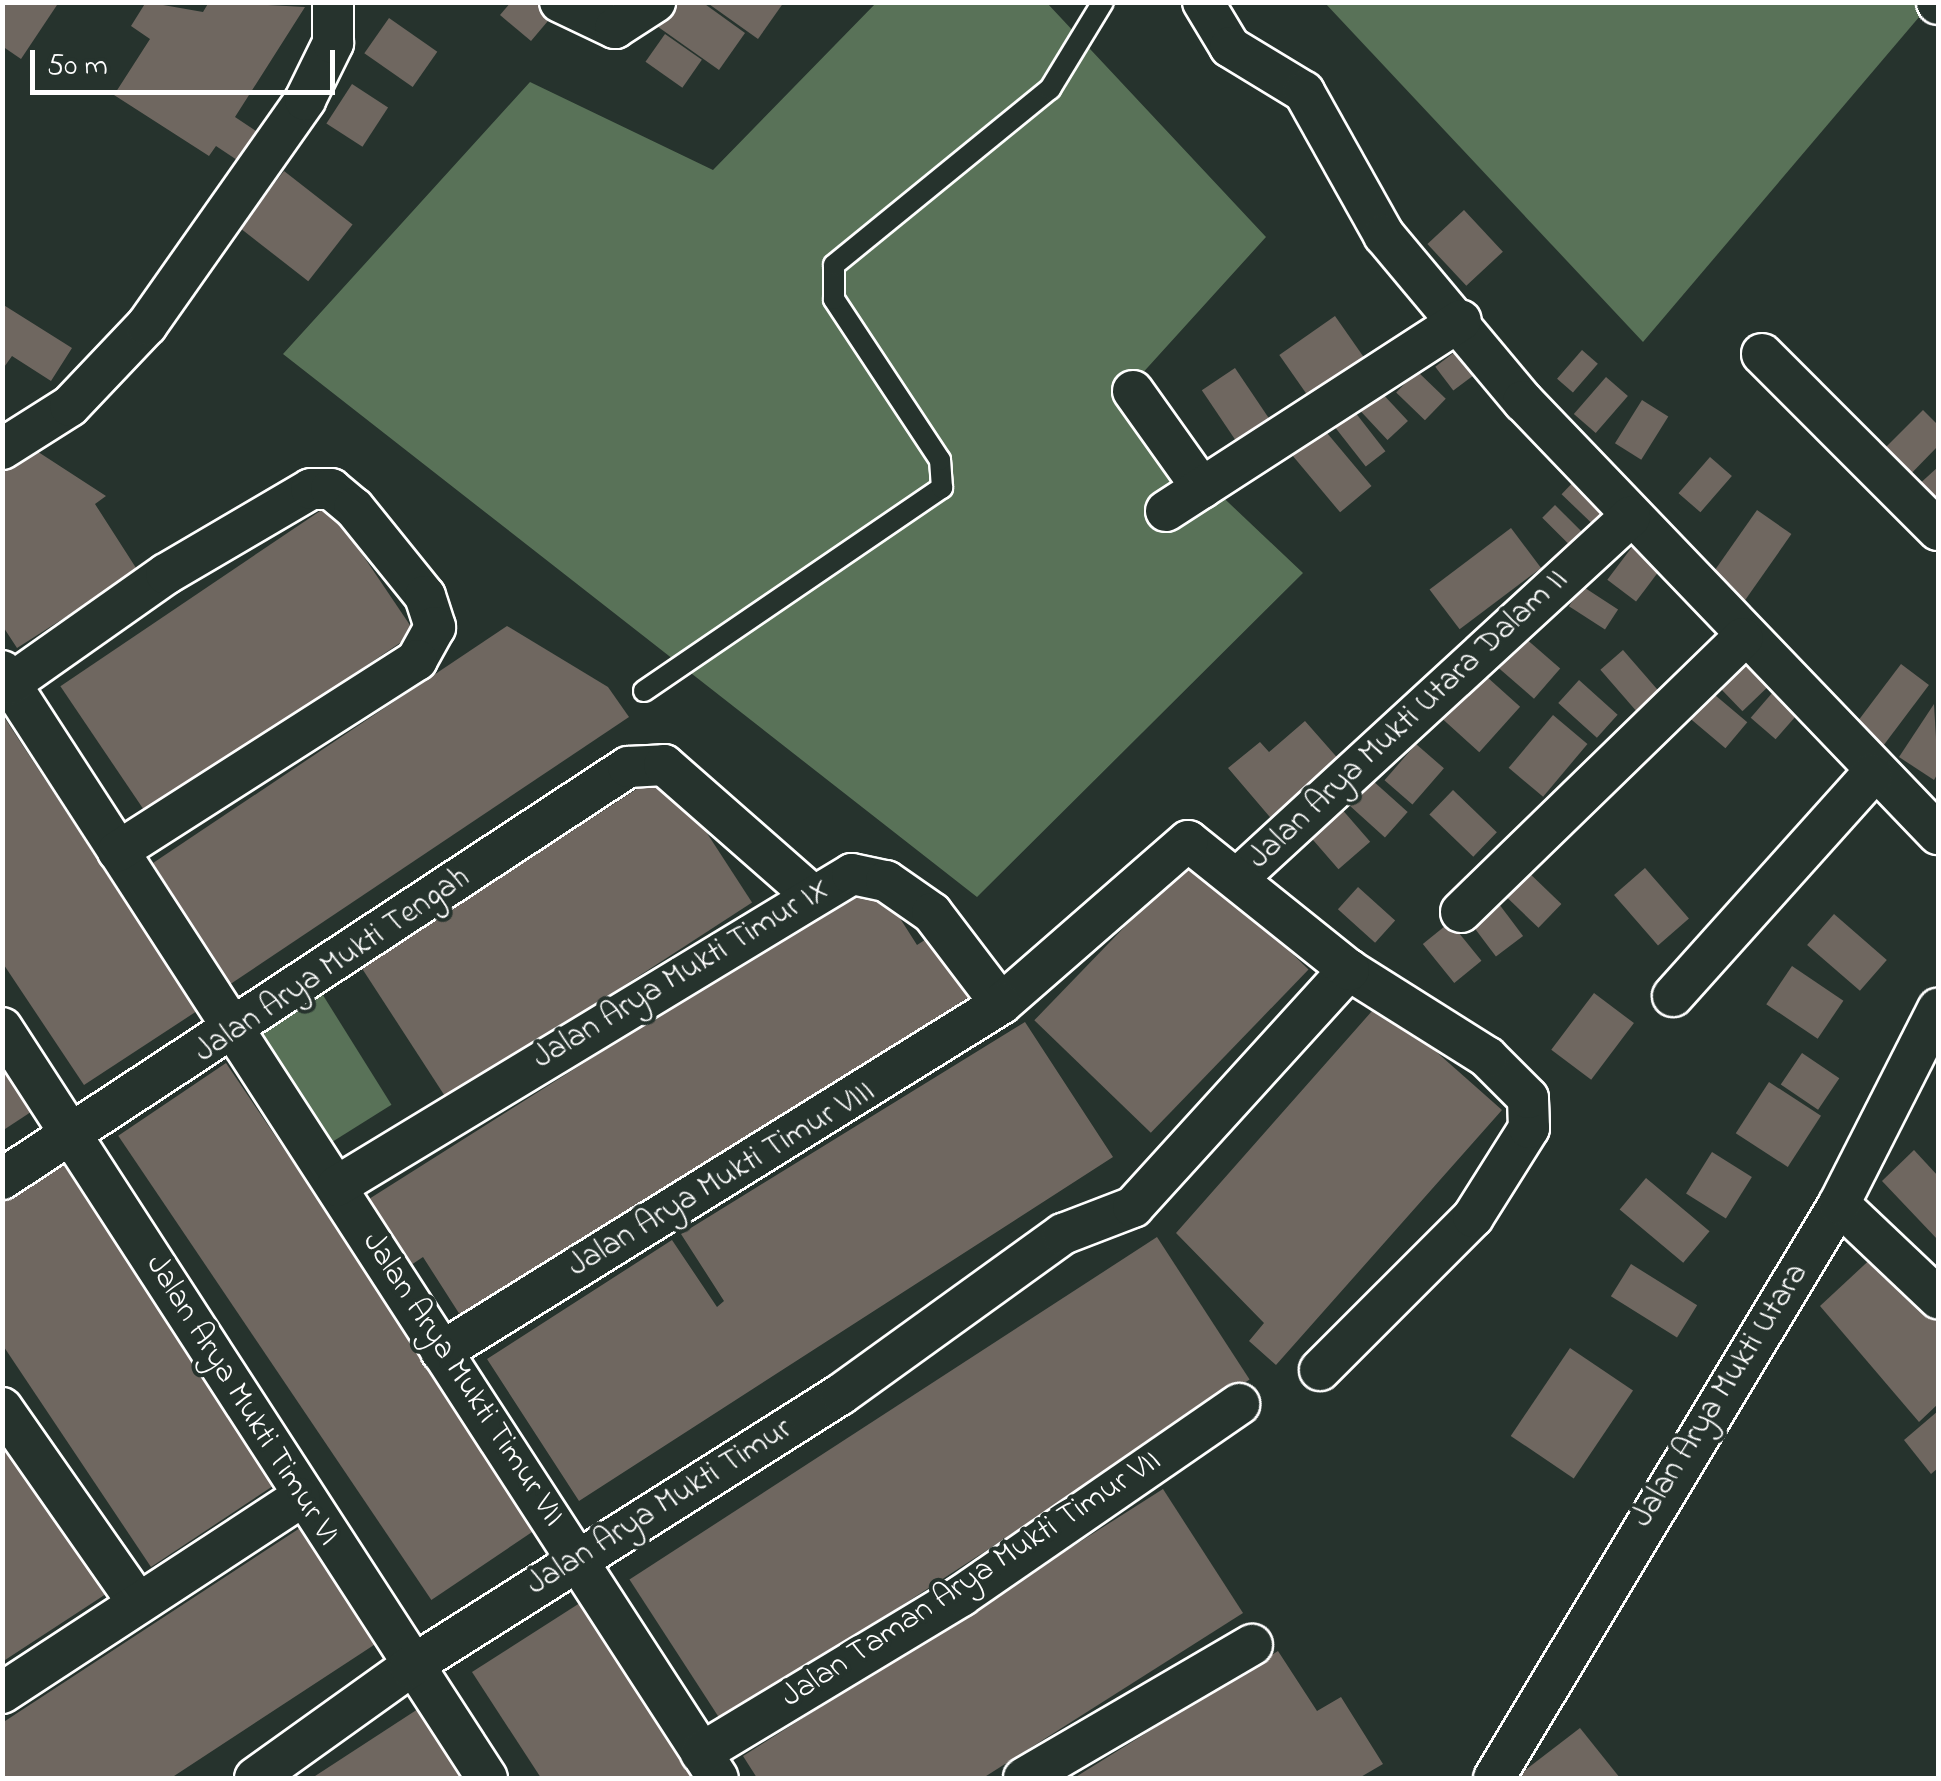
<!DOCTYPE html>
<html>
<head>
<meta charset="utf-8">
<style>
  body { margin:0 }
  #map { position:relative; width:1941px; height:1781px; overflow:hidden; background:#26332d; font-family:"Indie Flower",sans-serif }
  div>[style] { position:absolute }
  .green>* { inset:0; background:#597258; transform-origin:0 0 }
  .building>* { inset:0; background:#6f6760; transform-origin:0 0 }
  .roads { filter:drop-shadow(2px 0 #fff) drop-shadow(-2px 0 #fff) drop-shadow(0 2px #fff) drop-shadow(0 -2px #fff) }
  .service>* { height:20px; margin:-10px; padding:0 10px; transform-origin:10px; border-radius:10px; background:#26332d }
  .minor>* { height:40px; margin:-20px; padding:0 20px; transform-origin:20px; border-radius:20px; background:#26332d }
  span { translate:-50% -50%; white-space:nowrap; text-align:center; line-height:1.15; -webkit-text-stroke:8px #26332d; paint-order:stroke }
  .street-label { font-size:32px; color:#fff }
  .frame { position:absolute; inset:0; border:5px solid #fff; pointer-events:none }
  .scale { position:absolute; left:30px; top:50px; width:305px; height:45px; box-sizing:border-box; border:5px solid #fff; border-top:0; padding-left:12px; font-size:30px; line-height:35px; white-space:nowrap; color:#fff; -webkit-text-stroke:8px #26332d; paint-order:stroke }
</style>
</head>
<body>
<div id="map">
  <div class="green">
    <div style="clip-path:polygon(876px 3px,1047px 3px,1266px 237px,1119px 399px,1303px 573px,977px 897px,283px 354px,530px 82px,713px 170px)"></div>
    <div style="clip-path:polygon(1325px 3px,1931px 3px,1643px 342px)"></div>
    <div style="left:321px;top:992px;width:133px;height:80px;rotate:58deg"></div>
  </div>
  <div class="building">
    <div style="clip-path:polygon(2px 2px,59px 2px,21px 59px,2px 46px)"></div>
    <div style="clip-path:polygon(146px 2px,203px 12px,209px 2px,305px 7px,235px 117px,256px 131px,237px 160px,216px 146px,209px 156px,114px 95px,150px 39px,131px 26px)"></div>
    <div style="clip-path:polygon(511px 2px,538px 2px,553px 15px,531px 41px,500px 15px)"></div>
    <div style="clip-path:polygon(669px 2px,702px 2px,745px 33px,719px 70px,654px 24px)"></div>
    <div style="clip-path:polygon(706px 2px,784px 2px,758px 39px)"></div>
    <div style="left:389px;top:18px;width:59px;height:43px;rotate:35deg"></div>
    <div style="left:665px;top:34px;width:45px;height:34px;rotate:35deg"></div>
    <div style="left:352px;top:84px;width:43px;height:47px;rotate:33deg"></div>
    <div style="left:284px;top:171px;width:87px;height:72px;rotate:38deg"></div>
    <div style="left:1464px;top:210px;width:57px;height:50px;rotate:47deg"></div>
    <div style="clip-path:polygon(2px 304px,72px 348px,51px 381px,12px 356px,2px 370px)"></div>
    <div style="left:1335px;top:316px;width:50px;height:68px;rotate:55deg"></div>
    <div style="left:1464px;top:345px;width:30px;height:36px;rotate:53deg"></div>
    <div style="left:1582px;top:350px;width:21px;height:38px;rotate:41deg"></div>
    <div style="left:1235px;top:368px;width:60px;height:40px;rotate:56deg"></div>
    <div style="left:1417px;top:371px;width:40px;height:30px;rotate:44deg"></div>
    <div style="left:1606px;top:377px;width:29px;height:49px;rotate:41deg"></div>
    <div style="left:1380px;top:391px;width:41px;height:28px;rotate:47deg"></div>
    <div style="left:1642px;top:400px;width:31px;height:51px;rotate:32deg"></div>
    <div style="left:1351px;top:407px;width:56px;height:25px;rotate:52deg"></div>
    <div style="clip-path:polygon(1923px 410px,1938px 425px,1938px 446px,1902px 483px,1876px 457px)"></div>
    <div style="left:1322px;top:427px;width:77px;height:41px;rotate:50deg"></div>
    <div style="clip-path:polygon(29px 446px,106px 496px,95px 504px,138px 571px,17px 648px,2px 625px,2px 462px)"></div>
    <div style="left:1710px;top:457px;width:29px;height:48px;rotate:41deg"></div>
    <div style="clip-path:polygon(1938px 467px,1938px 500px,1933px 505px,1916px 487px)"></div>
    <div style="left:1581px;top:474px;width:50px;height:28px;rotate:44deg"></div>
    <div style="left:329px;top:505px;width:154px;height:324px;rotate:56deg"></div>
    <div style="left:1555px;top:505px;width:38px;height:18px;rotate:45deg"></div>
    <div style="left:1757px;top:510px;width:42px;height:87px;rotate:35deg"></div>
    <div style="left:1511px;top:528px;width:50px;height:102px;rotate:53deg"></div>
    <div style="left:1635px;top:543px;width:36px;height:46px;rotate:37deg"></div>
    <div style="left:1582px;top:586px;width:43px;height:24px;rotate:33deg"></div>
    <div style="clip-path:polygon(507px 626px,608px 687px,629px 717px,229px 985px,153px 863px)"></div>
    <div style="left:1524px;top:637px;width:48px;height:40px;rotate:41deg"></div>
    <div style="left:1623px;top:650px;width:57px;height:30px;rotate:49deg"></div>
    <div style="left:1744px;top:664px;width:33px;height:34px;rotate:46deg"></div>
    <div style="left:1901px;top:664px;width:35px;height:95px;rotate:37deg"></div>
    <div style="left:1477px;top:668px;width:58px;height:61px;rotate:42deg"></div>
    <div style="left:1579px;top:680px;width:52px;height:31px;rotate:42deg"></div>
    <div style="left:1709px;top:690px;width:50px;height:34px;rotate:40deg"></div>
    <div style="left:1773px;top:692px;width:33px;height:34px;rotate:41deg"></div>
    <div style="clip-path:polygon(1934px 704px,1938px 773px,1934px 780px,1899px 757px)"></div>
    <div style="clip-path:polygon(2px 714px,197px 1011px,84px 1085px,2px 962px)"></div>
    <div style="left:1553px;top:715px;width:45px;height:69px;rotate:40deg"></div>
    <div style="clip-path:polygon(1305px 721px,1349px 771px,1275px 823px,1228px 768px,1260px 742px,1269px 752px)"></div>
    <div style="left:1416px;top:744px;width:37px;height:48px;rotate:41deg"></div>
    <div style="left:666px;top:770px;width:158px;height:363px;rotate:57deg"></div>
    <div style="left:1372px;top:780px;width:48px;height:34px;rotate:42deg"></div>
    <div style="left:1453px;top:790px;width:61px;height:34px;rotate:44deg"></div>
    <div style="left:1340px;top:807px;width:46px;height:42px;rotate:49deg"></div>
    <div style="left:1192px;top:857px;width:162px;height:227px;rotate:44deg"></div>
    <div style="left:1524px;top:868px;width:52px;height:33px;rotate:44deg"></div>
    <div style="left:1645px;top:868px;width:67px;height:41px;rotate:49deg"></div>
    <div style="clip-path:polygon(875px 879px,917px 945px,942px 929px,980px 990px,462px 1318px,423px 1257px,411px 1265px,369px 1199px)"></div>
    <div style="left:1358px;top:887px;width:50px;height:30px;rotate:42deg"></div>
    <div style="left:1496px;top:900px;width:45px;height:34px;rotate:53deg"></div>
    <div style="left:1834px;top:914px;width:70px;height:41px;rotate:41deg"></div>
    <div style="left:1450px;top:922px;width:50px;height:35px;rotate:51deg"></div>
    <div style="left:1792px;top:966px;width:62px;height:46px;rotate:34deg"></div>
    <div style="left:1594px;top:993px;width:50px;height:71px;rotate:37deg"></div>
    <div style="clip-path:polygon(1380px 1002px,1502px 1110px,1276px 1365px,1249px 1341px,1264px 1323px,1176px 1233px)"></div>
    <div style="clip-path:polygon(1025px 1022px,1113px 1157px,579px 1501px,487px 1359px,672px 1240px,717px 1307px,724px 1301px,681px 1234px)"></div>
    <div style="left:1802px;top:1053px;width:45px;height:38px;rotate:34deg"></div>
    <div style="clip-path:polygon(2px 1057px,37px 1108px,2px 1131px)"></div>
    <div style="left:226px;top:1063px;width:560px;height:130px;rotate:56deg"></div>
    <div style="left:1769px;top:1082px;width:62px;height:61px;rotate:33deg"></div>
    <div style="clip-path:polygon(1914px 1150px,1938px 1176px,1938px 1240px,1882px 1181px)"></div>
    <div style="left:1712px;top:1152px;width:47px;height:49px;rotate:32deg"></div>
    <div style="clip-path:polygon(65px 1160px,279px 1482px,151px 1567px,2px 1344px,2px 1200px)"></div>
    <div style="left:1646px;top:1178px;width:83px;height:41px;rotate:40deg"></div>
    <div style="left:1157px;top:1237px;width:170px;height:629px;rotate:57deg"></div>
    <div style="clip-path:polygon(1877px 1253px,1938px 1319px,1938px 1404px,1919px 1422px,1820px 1306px)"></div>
    <div style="left:1631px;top:1264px;width:78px;height:38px;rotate:32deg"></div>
    <div style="left:1570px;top:1348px;width:76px;height:106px;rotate:34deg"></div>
    <div style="clip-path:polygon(1938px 1411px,1938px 1468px,1931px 1474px,1904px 1440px)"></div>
    <div style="clip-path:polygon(2px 1439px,106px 1594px,2px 1662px)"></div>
    <div style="clip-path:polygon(1163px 1489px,1243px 1613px,983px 1778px,757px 1778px,743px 1756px)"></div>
    <div style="clip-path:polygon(300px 1528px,377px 1643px,171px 1778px,2px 1778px,2px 1723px)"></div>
    <div style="clip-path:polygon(583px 1601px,699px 1778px,541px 1778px,472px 1672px)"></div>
    <div style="clip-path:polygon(1278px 1651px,1317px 1711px,1341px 1697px,1383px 1764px,1359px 1778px,1074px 1778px)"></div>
    <div style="clip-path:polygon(418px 1709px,464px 1778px,312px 1778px)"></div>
    <div style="clip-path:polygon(1580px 1728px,1620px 1778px,1515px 1778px)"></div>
  </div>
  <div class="roads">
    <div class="service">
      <div style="left:644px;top:691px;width:361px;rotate:-34.3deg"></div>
      <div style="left:942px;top:488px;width:28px;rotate:-94deg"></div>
      <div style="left:940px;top:460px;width:193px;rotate:-123.4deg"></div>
      <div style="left:834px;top:299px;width:34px;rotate:-90deg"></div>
      <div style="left:834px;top:265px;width:279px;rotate:-39.2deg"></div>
      <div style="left:1050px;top:89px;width:102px;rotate:-58.7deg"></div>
    </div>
    <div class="minor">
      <div style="left:560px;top:2px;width:61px;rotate:25.3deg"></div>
      <div style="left:615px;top:28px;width:48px;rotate:-33deg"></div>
      <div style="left:1203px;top:2px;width:52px;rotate:59deg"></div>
      <div style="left:1230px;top:47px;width:87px;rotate:31.3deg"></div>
      <div style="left:1304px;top:92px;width:164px;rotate:60.8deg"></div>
      <div style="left:1384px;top:235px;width:217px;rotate:50.1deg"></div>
      <div style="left:1523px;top:401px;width:600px;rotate:46.22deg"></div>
      <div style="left:1937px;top:2px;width:2px;rotate:63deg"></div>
      <div style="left:1762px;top:354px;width:249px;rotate:45deg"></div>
      <div style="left:1133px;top:391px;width:119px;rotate:54.6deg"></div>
      <div style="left:2px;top:449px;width:80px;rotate:-32.3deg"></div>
      <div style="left:70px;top:406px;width:112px;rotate:-46.5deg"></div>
      <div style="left:147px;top:325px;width:275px;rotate:-54.9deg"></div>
      <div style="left:305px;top:100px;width:64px;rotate:-63.8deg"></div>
      <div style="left:333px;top:43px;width:41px;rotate:-90deg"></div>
      <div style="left:1166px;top:511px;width:351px;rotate:-32.9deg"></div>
      <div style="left:2px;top:671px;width:1318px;rotate:57.11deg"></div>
      <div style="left:10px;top:684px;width:191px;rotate:-35.2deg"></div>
      <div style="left:166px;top:574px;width:168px;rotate:-30.4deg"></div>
      <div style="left:311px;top:489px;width:20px"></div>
      <div style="left:331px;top:489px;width:30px;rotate:40deg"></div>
      <div style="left:354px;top:508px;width:113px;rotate:51.1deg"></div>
      <div style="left:425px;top:596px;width:33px;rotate:72deg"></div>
      <div style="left:435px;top:627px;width:38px;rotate:119deg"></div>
      <div style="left:417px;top:660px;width:355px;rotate:147.4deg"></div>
      <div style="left:1241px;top:875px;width:529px;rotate:-42.62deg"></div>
      <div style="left:1461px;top:912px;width:393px;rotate:-44.2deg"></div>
      <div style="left:1673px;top:996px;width:298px;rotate:-48.1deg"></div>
      <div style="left:2px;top:1028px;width:893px;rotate:57.11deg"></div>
      <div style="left:2px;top:1179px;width:749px;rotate:-33.35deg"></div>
      <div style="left:628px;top:767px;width:36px;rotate:-3deg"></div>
      <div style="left:664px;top:765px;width:197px;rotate:41.3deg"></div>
      <div style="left:337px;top:1186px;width:602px;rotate:-31.21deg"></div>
      <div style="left:852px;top:874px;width:35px;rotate:12deg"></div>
      <div style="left:886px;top:881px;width:56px;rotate:34.8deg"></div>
      <div style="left:932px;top:913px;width:114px;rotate:52.8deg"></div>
      <div style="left:1839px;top:1204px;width:137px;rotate:43.5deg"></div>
      <div style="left:1320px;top:1370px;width:216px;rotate:-45deg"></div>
      <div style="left:1473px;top:1217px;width:105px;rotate:-57.8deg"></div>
      <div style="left:1529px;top:1128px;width:30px;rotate:-92deg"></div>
      <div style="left:1528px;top:1098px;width:58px;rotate:-135deg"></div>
      <div style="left:1487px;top:1057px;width:163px;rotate:-147.8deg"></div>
      <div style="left:2px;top:1408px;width:238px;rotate:55.1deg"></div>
      <div style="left:2px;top:1693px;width:356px;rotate:-33.2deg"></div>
      <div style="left:701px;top:1753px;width:304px;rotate:-31.1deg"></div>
      <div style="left:961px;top:1596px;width:338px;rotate:-34.6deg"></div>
      <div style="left:255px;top:1778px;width:191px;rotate:-35.6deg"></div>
      <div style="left:410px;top:1667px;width:510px;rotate:-32.35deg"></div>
      <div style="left:841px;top:1394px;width:274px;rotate:-35.8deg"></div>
      <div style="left:1063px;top:1234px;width:75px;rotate:-21.1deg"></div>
      <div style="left:1133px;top:1207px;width:321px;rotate:-47.7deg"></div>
      <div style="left:1349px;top:970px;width:206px;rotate:-141.3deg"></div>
      <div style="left:1188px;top:841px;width:248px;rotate:138.9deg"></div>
      <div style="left:1001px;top:1004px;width:659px;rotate:148.14deg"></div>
      <div style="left:1024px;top:1778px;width:264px;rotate:-30.3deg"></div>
      <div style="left:1494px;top:1778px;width:670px;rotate:-58.99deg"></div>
      <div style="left:1839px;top:1204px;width:219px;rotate:-63.1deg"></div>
    </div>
  </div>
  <div class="street-label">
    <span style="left:1409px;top:720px;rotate:-43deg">Jalan Arya Mukti Utara Dalam II</span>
    <span style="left:333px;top:966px;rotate:-34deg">Jalan Arya Mukti Tengah</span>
    <span style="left:682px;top:975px;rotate:-31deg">Jalan Arya Mukti Timur IX</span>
    <span style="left:722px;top:1180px;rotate:-31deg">Jalan Arya Mukti Timur VIII</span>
    <span style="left:462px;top:1380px;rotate:57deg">Jalan Arya Mukti Timur VII</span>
    <span style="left:1721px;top:1396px;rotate:-58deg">Jalan Arya Mukti Utara</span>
    <span style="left:241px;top:1401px;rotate:58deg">Jalan Arya Mukti Timur VI</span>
    <span style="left:660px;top:1508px;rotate:-32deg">Jalan Arya Mukti Timur</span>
    <span style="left:972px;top:1580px;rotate:-33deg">Jalan Taman Arya Mukti Timur VII</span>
  </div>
  <div class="frame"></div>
  <div class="scale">50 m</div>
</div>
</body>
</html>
